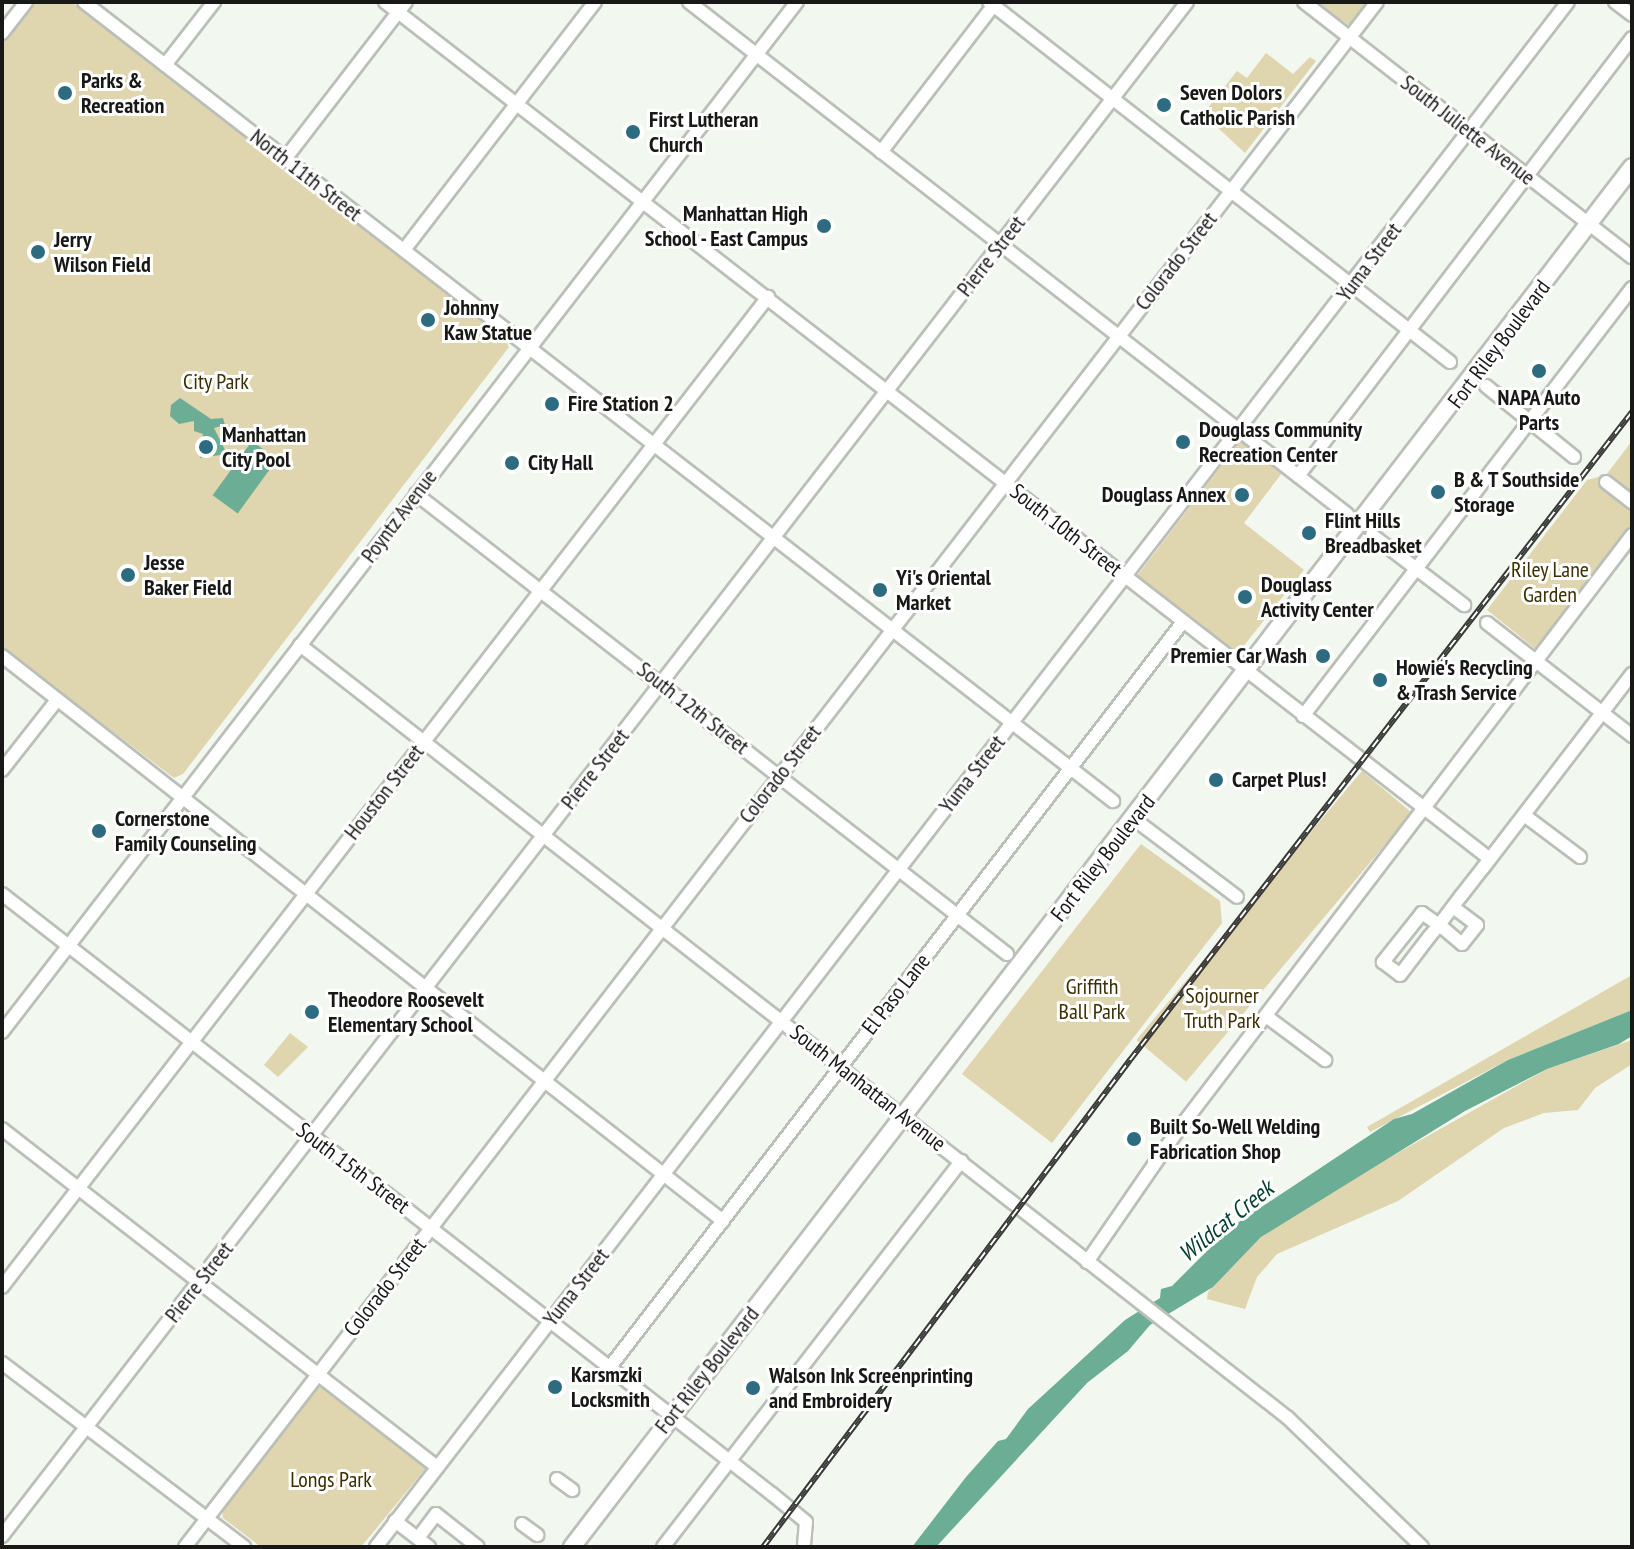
<!DOCTYPE html>
<html>
<head>
<meta charset="utf-8">
<style>
  body { margin:0 }
  #map { position:relative; width:1634px; height:1549px; overflow:hidden; background:#f2f7ef; font-family:"PT Sans Narrow",sans-serif }
  div>[style] { position:absolute }
  .green>* { inset:0; background:#dfd5ae; transform-origin:0 0 }
  .water>* { inset:0; background:#6bad95; transform-origin:0 0 }
  .roads { filter:drop-shadow(2px 0 #babfb7) drop-shadow(-2px 0 #babfb7) drop-shadow(0 2px #babfb7) drop-shadow(0 -2px #babfb7) }
  .minor>* { height:12px; margin:-6px; padding:0 6px; transform-origin:6px; border-radius:6px; background:#fff }
  .highway>* { height:16px; margin:-8px; padding:0 8px; transform-origin:8px; border-radius:8px; background:#fff }
  .rail>* { height:6px; margin-top:-3px; transform-origin:0; background:repeating-linear-gradient(90deg,#fff 0 9px,#383937 0 18px); box-sizing:border-box; border-block:2px solid #383937 }
  .dots>* { width:22px; height:22px; translate:-50% -50%; box-sizing:border-box; border:4px solid #fff; border-radius:50% }
  span { translate:-50% -50%; white-space:nowrap; text-align:center; line-height:1.15; -webkit-text-stroke:6px #fff; paint-order:stroke }
  .poi-label { font-size:22px; color:#181917; font-weight:700 }
  .left { translate:0 -50%; text-align:left }
  .right { translate:-100% -50%; text-align:right }
  .street-label { font-size:22px; color:#181917 }
  .park-label { font-size:22px; color:#3a2f00 }
  .water-label { font-size:24px; color:#023f2f; font-style:italic }
  .frame { position:absolute; inset:0; border:4px solid #181917; pointer-events:none }
</style>
</head>
<body>
<div id="map">
  <div class="green">
    <div style="clip-path:polygon(35px 2px,71px 2px,100px 21px,504px 337px,509px 347px,183px 774px,174px 778px,2px 648px,2px 42px)"></div>
    <div style="clip-path:polygon(1314px 2px,1369px 2px,1349px 25px)"></div>
    <div style="clip-path:polygon(1266px 53px,1293px 74px,1310px 57px,1316px 61px,1245px 153px,1203px 114px,1237px 71px,1247px 78px)"></div>
    <div style="clip-path:polygon(1241px 440px,1282px 473px,1244px 523px,1304px 570px,1238px 653px,1137px 576px)"></div>
    <div style="clip-path:polygon(1632px 441px,1632px 529px,1538px 651px,1487px 610px,1587px 480px,1606px 475px)"></div>
    <div style="left:1362px;top:771px;width:65px;height:351px;rotate:40deg"></div>
    <div style="clip-path:polygon(1141px 844px,1220px 901px,1222px 923px,1052px 1143px,962px 1074px)"></div>
    <div style="clip-path:polygon(1632px 975px,1632px 1010px,1508px 1060px,1370px 1132px,1367px 1127px)"></div>
    <div style="clip-path:polygon(290px 1033px,308px 1047px,278px 1077px,264px 1065px)"></div>
    <div style="clip-path:polygon(1632px 1040px,1632px 1064px,1595px 1088px,1578px 1110px,1544px 1113px,1504px 1128px,1398px 1201px,1277px 1254px,1257px 1277px,1245px 1309px,1207px 1299px,1208px 1292px,1261px 1237px,1305px 1205px,1547px 1069px)"></div>
    <div style="clip-path:polygon(319px 1386px,426px 1468px,361px 1547px,261px 1547px,223px 1518px,222px 1509px)"></div>
  </div>
  <div class="water">
    <div style="clip-path:polygon(180px 398px,211px 419px,223px 418px,225px 425px,214px 428px,227px 454px,200px 458px,203px 434px,194px 431px,194px 421px,179px 424px,170px 416px,171px 405px)"></div>
    <div style="left:252px;top:441px;width:31px;height:67px;rotate:36deg"></div>
    <div style="clip-path:polygon(1632px 1010px,1632px 1036px,1619px 1044px,1547px 1069px,1465px 1111px,1261px 1237px,1213px 1287px,1150px 1325px,1128px 1351px,1087px 1383px,936px 1547px,912px 1547px,966px 1477px,998px 1441px,1006px 1439px,1028px 1409px,1125px 1320px,1160px 1298px,1161px 1289px,1172px 1286px,1230px 1228px,1394px 1119px,1412px 1114px,1508px 1060px)"></div>
  </div>
  <div class="roads">
    <div class="minor">
      <div style="left:84px;top:2px;width:1303px;rotate:37.83deg"></div>
      <div style="left:385px;top:2px;width:1398px;rotate:37.8deg"></div>
      <div style="left:689px;top:2px;width:834px;rotate:37.89deg"></div>
      <div style="left:989px;top:2px;width:585px;rotate:37.99deg"></div>
      <div style="left:1304px;top:2px;width:415px;rotate:37.9deg"></div>
      <div style="left:1615px;top:2px;width:21px;rotate:37deg"></div>
      <div style="left:2px;top:33px;width:39px;rotate:-52deg"></div>
      <div style="left:165px;top:65px;width:80px;rotate:-52.1deg"></div>
      <div style="left:881px;top:152px;width:189px;rotate:-52.5deg"></div>
      <div style="left:285px;top:159px;width:198px;rotate:-52.4deg"></div>
      <div style="left:404px;top:250px;width:313px;rotate:-52.4deg"></div>
      <div style="left:1486px;top:386px;width:113px;rotate:38.9deg"></div>
      <div style="left:1298px;top:476px;width:551px;rotate:-52.67deg"></div>
      <div style="left:1606px;top:482px;width:33px;rotate:38deg"></div>
      <div style="left:416px;top:494px;width:749px;rotate:37.9deg"></div>
      <div style="left:1372px;top:535px;width:116px;rotate:37.3deg"></div>
      <div style="left:1487px;top:623px;width:184px;rotate:37.9deg"></div>
      <div style="left:300px;top:645px;width:1254px;rotate:38.04deg"></div>
      <div style="left:1288px;top:1418px;width:186px;rotate:43.9deg"></div>
      <div style="left:2px;top:656px;width:916px;rotate:38.08deg"></div>
      <div style="left:1303px;top:716px;width:540px;rotate:-52.45deg"></div>
      <div style="left:2px;top:770px;width:89px;rotate:-51.8deg"></div>
      <div style="left:1524px;top:815px;width:70px;rotate:36.9deg"></div>
      <div style="left:1134px;top:819px;width:129px;rotate:37.1deg"></div>
      <div style="left:2px;top:894px;width:976px;rotate:37.93deg"></div>
      <div style="left:772px;top:1494px;width:44px;rotate:39.5deg"></div>
      <div style="left:806px;top:1522px;width:25px;rotate:95deg"></div>
      <div style="left:1453px;top:907px;width:30px;rotate:37deg"></div>
      <div style="left:1477px;top:925px;width:24px;rotate:128deg"></div>
      <div style="left:1462px;top:944px;width:30px;rotate:-140deg"></div>
      <div style="left:1439px;top:925px;width:21px;rotate:-145deg"></div>
      <div style="left:1422px;top:913px;width:63px;rotate:128.5deg"></div>
      <div style="left:1383px;top:962px;width:21px;rotate:37deg"></div>
      <div style="left:1400px;top:975px;width:48px;rotate:-52.7deg"></div>
      <div style="left:1429px;top:937px;width:16px;rotate:-50deg"></div>
      <div style="left:1439px;top:925px;width:36px;rotate:-53deg"></div>
      <div style="left:1461px;top:896px;width:36px;rotate:-52deg"></div>
      <div style="left:1483px;top:868px;width:245px;rotate:-52.5deg"></div>
      <div style="left:1266px;top:1016px;width:74px;rotate:36.7deg"></div>
      <div style="left:2px;top:1032px;width:1301px;rotate:-52.34deg"></div>
      <div style="left:2px;top:1129px;width:551px;rotate:37.85deg"></div>
      <div style="left:1087px;top:1262px;width:157px;rotate:-55.4deg"></div>
      <div style="left:1176px;top:1133px;width:752px;rotate:-52.67deg"></div>
      <div style="left:2px;top:1287px;width:1252px;rotate:-52.27deg"></div>
      <div style="left:2px;top:1363px;width:304px;rotate:37.2deg"></div>
      <div style="left:610px;top:1367px;width:940px;rotate:-52.44deg"></div>
      <div style="left:557px;top:1479px;width:19px;rotate:36deg"></div>
      <div style="left:395px;top:1521px;width:43px;rotate:37.4deg"></div>
      <div style="left:522px;top:1524px;width:19px;rotate:36deg"></div>
      <div style="left:2px;top:1536px;width:1938px;rotate:-52.31deg"></div>
      <div style="left:418px;top:1538px;width:30px;rotate:-53deg"></div>
      <div style="left:436px;top:1514px;width:53px;rotate:38.2deg"></div>
      <div style="left:185px;top:1547px;width:1951px;rotate:-52.35deg"></div>
      <div style="left:376px;top:1547px;width:1951px;rotate:-52.35deg"></div>
      <div style="left:663px;top:1547px;width:488px;rotate:-52.3deg"></div>
    </div>
    <div class="highway">
      <div style="left:572px;top:1547px;width:1740px;rotate:-52.47deg"></div>
    </div>
  </div>
  <div class="rail">
    <div style="left:763px;top:1547px;width:610px;rotate:-53deg"></div>
    <div style="left:1130px;top:1060px;width:820px;rotate:-52.24deg"></div>
  </div>
  <div class="dots">
    <div style="left:65px;top:93px;background:#2d6b81"></div>
    <div style="left:1164px;top:105px;background:#2d6b81"></div>
    <div style="left:633px;top:132px;background:#2d6b81"></div>
    <div style="left:824px;top:226px;background:#2d6b81"></div>
    <div style="left:38px;top:252px;background:#2d6b81"></div>
    <div style="left:428px;top:320px;background:#2d6b81"></div>
    <div style="left:1539px;top:371px;background:#2d6b81"></div>
    <div style="left:552px;top:404px;background:#2d6b81"></div>
    <div style="left:1183px;top:442px;background:#2d6b81"></div>
    <div style="left:206px;top:447px;background:#2d6b81"></div>
    <div style="left:512px;top:463px;background:#2d6b81"></div>
    <div style="left:1438px;top:492px;background:#2d6b81"></div>
    <div style="left:1242px;top:495px;background:#2d6b81"></div>
    <div style="left:1309px;top:533px;background:#2d6b81"></div>
    <div style="left:128px;top:575px;background:#2d6b81"></div>
    <div style="left:880px;top:590px;background:#2d6b81"></div>
    <div style="left:1245px;top:597px;background:#2d6b81"></div>
    <div style="left:1323px;top:656px;background:#2d6b81"></div>
    <div style="left:1380px;top:680px;background:#2d6b81"></div>
    <div style="left:1216px;top:780px;background:#2d6b81"></div>
    <div style="left:99px;top:831px;background:#2d6b81"></div>
    <div style="left:312px;top:1012px;background:#2d6b81"></div>
    <div style="left:1134px;top:1139px;background:#2d6b81"></div>
    <div style="left:555px;top:1387px;background:#2d6b81"></div>
    <div style="left:753px;top:1388px;background:#2d6b81"></div>
  </div>
  <div class="poi-label">
    <span class="left" style="left:81px;top:93px">Parks &amp;<br>Recreation</span>
    <span class="left" style="left:1180px;top:105px">Seven Dolors<br>Catholic Parish</span>
    <span class="left" style="left:649px;top:132px">First Lutheran<br>Church</span>
    <span class="right" style="left:808px;top:226px">Manhattan High<br>School - East Campus</span>
    <span class="left" style="left:54px;top:252px">Jerry<br>Wilson Field</span>
    <span class="left" style="left:444px;top:320px">Johnny<br>Kaw Statue</span>
    <span style="left:1539px;top:410px">NAPA Auto<br>Parts</span>
    <span class="left" style="left:568px;top:404px">Fire Station 2</span>
    <span class="left" style="left:1199px;top:442px">Douglass Community<br>Recreation Center</span>
    <span class="left" style="left:222px;top:447px">Manhattan<br>City Pool</span>
    <span class="left" style="left:528px;top:463px">City Hall</span>
    <span class="left" style="left:1454px;top:492px">B &amp; T Southside<br>Storage</span>
    <span class="right" style="left:1226px;top:495px">Douglass Annex</span>
    <span class="left" style="left:1325px;top:533px">Flint Hills<br>Breadbasket</span>
    <span class="left" style="left:144px;top:575px">Jesse<br>Baker Field</span>
    <span class="left" style="left:896px;top:590px">Yi's Oriental<br>Market</span>
    <span class="left" style="left:1261px;top:597px">Douglass<br>Activity Center</span>
    <span class="right" style="left:1307px;top:656px">Premier Car Wash</span>
    <span class="left" style="left:1396px;top:680px">Howie's Recycling<br>&amp; Trash Service</span>
    <span class="left" style="left:1232px;top:780px">Carpet Plus!</span>
    <span class="left" style="left:115px;top:831px">Cornerstone<br>Family Counseling</span>
    <span class="left" style="left:328px;top:1012px">Theodore Roosevelt<br>Elementary School</span>
    <span class="left" style="left:1150px;top:1139px">Built So-Well Welding<br>Fabrication Shop</span>
    <span class="left" style="left:571px;top:1387px">Karsmzki<br>Locksmith</span>
    <span class="left" style="left:769px;top:1388px">Walson Ink Screenprinting<br>and Embroidery</span>
  </div>
  <div class="street-label">
    <span style="left:1468px;top:130px;rotate:38deg">South Juliette Avenue</span>
    <span style="left:306px;top:175px;rotate:38deg">North 11th Street</span>
    <span style="left:991px;top:256px;rotate:-52deg">Pierre Street</span>
    <span style="left:1176px;top:261px;rotate:-52deg">Colorado Street</span>
    <span style="left:1369px;top:262px;rotate:-53deg">Yuma Street</span>
    <span style="left:1499px;top:344px;rotate:-53deg">Fort Riley Boulevard</span>
    <span style="left:399px;top:516px;rotate:-53deg">Poyntz Avenue</span>
    <span style="left:1066px;top:530px;rotate:38deg">South 10th Street</span>
    <span style="left:693px;top:708px;rotate:38deg">South 12th Street</span>
    <span style="left:595px;top:769px;rotate:-52deg">Pierre Street</span>
    <span style="left:780px;top:774px;rotate:-52deg">Colorado Street</span>
    <span style="left:972px;top:774px;rotate:-52deg">Yuma Street</span>
    <span style="left:384px;top:792px;rotate:-52deg">Houston Street</span>
    <span style="left:1103px;top:858px;rotate:-52deg">Fort Riley Boulevard</span>
    <span style="left:896px;top:994px;rotate:-52deg">El Paso Lane</span>
    <span style="left:868px;top:1088px;rotate:38deg">South Manhattan Avenue</span>
    <span style="left:353px;top:1168px;rotate:37deg">South 15th Street</span>
    <span style="left:199px;top:1282px;rotate:-52deg">Pierre Street</span>
    <span style="left:385px;top:1287px;rotate:-52deg">Colorado Street</span>
    <span style="left:576px;top:1287px;rotate:-52deg">Yuma Street</span>
    <span style="left:707px;top:1370px;rotate:-52deg">Fort Riley Boulevard</span>
  </div>
  <div class="park-label">
    <span style="left:216px;top:382px">City Park</span>
    <span style="left:1550px;top:582px">Riley Lane<br>Garden</span>
    <span style="left:1092px;top:999px">Griffith<br>Ball Park</span>
    <span style="left:1222px;top:1008px">Sojourner<br>Truth Park</span>
    <span style="left:331px;top:1480px">Longs Park</span>
  </div>
  <div class="water-label">
    <span style="left:1226px;top:1221px;rotate:-39deg">Wildcat Creek</span>
  </div>
  <div class="frame"></div>
</div>
</body>
</html>
